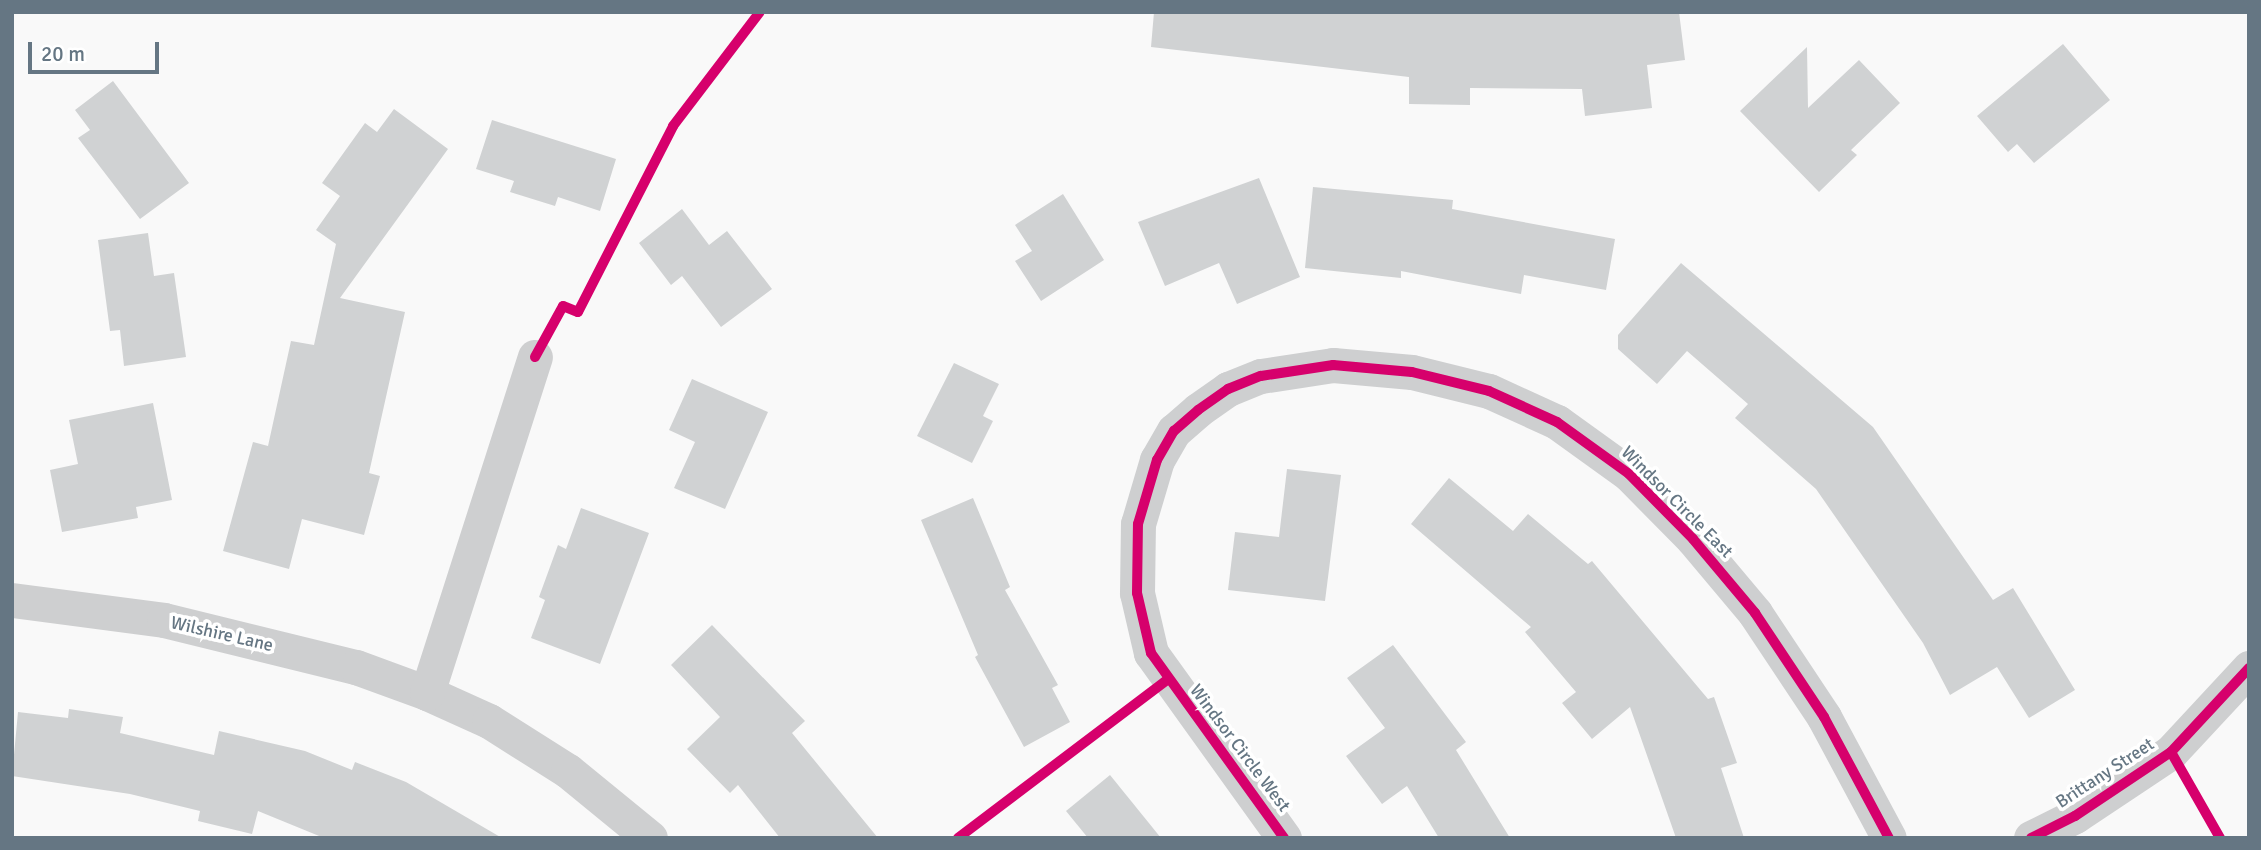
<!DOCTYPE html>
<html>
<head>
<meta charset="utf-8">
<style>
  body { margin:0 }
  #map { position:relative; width:2261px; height:850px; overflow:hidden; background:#f9f9f9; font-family:Signika,sans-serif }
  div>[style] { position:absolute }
  .building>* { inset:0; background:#d0d2d3 }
  .minor>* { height:35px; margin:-17.5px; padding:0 17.5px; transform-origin:17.5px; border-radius:17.5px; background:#cecfd0 }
  .cycleway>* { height:10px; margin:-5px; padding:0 5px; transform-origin:5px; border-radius:5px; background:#d6006c }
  span { translate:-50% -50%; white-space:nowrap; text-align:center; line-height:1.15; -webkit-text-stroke:7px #fff; paint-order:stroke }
  .street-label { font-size:18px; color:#657683 }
  .frame { position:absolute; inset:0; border:14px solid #657683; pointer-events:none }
  .scale { position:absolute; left:28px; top:42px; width:131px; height:32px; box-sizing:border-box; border:4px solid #657683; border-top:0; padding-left:9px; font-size:21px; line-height:24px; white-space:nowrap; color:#657683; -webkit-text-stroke:5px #fff; paint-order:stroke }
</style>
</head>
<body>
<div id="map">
  <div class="building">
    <div style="clip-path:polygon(1154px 12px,1679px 12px,1685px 60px,1647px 65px,1652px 108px,1585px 116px,1582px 89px,1470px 88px,1470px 105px,1409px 104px,1409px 77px,1151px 47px)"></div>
    <div style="clip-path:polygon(2063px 44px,2110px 100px,2034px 163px,2017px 144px,2008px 152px,1977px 116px)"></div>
    <div style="clip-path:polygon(1807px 47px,1808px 108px,1859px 60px,1900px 103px,1851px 150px,1857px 155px,1819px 192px,1740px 111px)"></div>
    <div style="clip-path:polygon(113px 81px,189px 183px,140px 219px,78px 138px,90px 130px,75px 110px)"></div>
    <div style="clip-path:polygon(394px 109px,448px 149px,340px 298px,405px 312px,369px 473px,380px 476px,364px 535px,302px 519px,289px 569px,223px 551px,253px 442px,268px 446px,291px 341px,314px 345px,336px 244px,316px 230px,340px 196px,322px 183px,365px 123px,377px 132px)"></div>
    <div style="clip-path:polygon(492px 120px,616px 159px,600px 211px,558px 197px,555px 206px,510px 192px,514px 181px,476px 169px)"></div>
    <div style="clip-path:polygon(1259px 178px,1300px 277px,1237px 304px,1219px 263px,1165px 286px,1138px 222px)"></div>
    <div style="clip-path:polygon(1313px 187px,1453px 200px,1452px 209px,1615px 239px,1606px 290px,1524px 275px,1521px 294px,1401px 271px,1401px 278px,1305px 268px)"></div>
    <div style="clip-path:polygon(1063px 194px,1104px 260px,1041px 301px,1015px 261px,1032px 251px,1015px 225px)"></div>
    <div style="clip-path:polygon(682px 209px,709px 245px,727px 231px,772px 289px,721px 327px,682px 276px,671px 285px,639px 243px)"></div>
    <div style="clip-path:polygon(148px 233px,154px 276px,174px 273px,186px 357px,124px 366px,120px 330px,110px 331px,98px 240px)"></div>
    <div style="clip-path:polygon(1681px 263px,1873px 427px,1993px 600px,2013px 588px,2075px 690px,2029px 718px,1997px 667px,1950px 695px,1923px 643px,1816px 489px,1735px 418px,1748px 404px,1687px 351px,1657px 384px,1618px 349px,1618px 335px)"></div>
    <div style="clip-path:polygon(954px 363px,999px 384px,983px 416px,993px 421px,972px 463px,917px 436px)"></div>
    <div style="clip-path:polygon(692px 379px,768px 412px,725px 509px,674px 488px,695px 442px,669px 430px)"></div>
    <div style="clip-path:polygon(153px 403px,172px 500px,136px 507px,138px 518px,62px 532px,50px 470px,78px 464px,69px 420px)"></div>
    <div style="clip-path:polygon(1287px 469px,1341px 475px,1325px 601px,1228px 590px,1235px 532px,1279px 537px)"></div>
    <div style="clip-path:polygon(1449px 478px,1513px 531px,1528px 514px,1588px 564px,1592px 561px,1708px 699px,1714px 697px,1737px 763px,1721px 768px,1744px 838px,1676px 838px,1630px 707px,1592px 739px,1562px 703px,1576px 692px,1525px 632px,1531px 627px,1411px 524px)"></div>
    <div style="clip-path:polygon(973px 498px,1010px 587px,1005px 590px,1058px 685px,1052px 688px,1070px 722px,1024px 747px,975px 657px,978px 655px,921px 520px)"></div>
    <div style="clip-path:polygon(581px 508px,649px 533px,600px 664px,531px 638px,545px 600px,539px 597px,558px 545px,566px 549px)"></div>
    <div style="clip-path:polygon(712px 625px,805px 721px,792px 733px,878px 838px,780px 838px,738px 785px,730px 793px,687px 749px,720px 717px,671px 665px)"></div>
    <div style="clip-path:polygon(1393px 645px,1466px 742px,1456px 750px,1510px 838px,1439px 838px,1407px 786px,1382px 804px,1346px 756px,1385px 728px,1347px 678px)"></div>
    <div style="clip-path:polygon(69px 709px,123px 717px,120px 733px,214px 755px,219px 731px,305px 751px,352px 770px,355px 762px,406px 782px,502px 838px,324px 838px,258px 811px,252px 834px,198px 821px,200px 811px,130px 794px,12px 776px,18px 712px,68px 718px)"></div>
    <div style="clip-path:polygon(1110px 775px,1161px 838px,1088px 838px,1066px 811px)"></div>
  </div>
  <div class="minor">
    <div style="left:12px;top:600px;width:153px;rotate:7.5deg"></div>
    <div style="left:164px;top:620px;width:198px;rotate:13.8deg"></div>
    <div style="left:356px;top:667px;width:76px;rotate:20.1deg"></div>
    <div style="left:427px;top:693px;width:68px;rotate:24.3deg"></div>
    <div style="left:489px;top:721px;width:93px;rotate:32.3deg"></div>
    <div style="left:568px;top:771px;width:106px;rotate:39.3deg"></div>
    <div style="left:427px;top:693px;width:353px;rotate:-72.2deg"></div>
    <div style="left:1284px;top:838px;width:228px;rotate:-125.7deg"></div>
    <div style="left:1151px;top:653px;width:62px;rotate:-103.1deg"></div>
    <div style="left:1137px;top:593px;width:69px;rotate:-89.2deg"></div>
    <div style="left:1138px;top:524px;width:67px;rotate:-73.5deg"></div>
    <div style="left:1157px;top:460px;width:34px;rotate:-60deg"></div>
    <div style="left:1174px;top:431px;width:32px;rotate:-41deg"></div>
    <div style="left:1198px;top:410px;width:37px;rotate:-35deg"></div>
    <div style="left:1228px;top:389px;width:35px;rotate:-22deg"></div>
    <div style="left:1261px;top:376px;width:73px;rotate:-8.7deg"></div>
    <div style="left:1333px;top:365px;width:79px;rotate:5.1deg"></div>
    <div style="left:1412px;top:372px;width:79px;rotate:13.9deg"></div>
    <div style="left:1489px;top:391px;width:75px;rotate:24.5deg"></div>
    <div style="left:1557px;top:422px;width:89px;rotate:35.8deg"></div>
    <div style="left:1629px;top:474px;width:91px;rotate:45.4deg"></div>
    <div style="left:1693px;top:539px;width:97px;rotate:50deg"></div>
    <div style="left:1755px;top:613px;width:125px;rotate:56.4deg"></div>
    <div style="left:1824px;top:717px;width:137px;rotate:61.8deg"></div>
    <div style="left:2031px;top:838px;width:49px;rotate:-26.6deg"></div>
    <div style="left:2075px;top:816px;width:115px;rotate:-33.7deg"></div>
    <div style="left:2171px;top:752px;width:115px;rotate:-47.1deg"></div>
  </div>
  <div class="cycleway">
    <div style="left:535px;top:357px;width:58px;rotate:-61.2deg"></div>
    <div style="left:563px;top:306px;width:16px;rotate:22deg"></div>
    <div style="left:578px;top:312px;width:209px;rotate:-62.9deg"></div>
    <div style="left:673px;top:126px;width:143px;rotate:-52.7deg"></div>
    <div style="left:2171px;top:752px;width:99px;rotate:60.3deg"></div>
    <div style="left:958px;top:838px;width:262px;rotate:-37.1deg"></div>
    <div style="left:1284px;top:838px;width:228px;rotate:-125.7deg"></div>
    <div style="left:1151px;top:653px;width:62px;rotate:-103.1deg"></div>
    <div style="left:1137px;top:593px;width:69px;rotate:-89.2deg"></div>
    <div style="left:1138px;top:524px;width:67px;rotate:-73.5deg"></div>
    <div style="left:1157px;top:460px;width:34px;rotate:-60deg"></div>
    <div style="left:1174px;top:431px;width:32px;rotate:-41deg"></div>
    <div style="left:1198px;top:410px;width:37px;rotate:-35deg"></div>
    <div style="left:1228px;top:389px;width:35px;rotate:-22deg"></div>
    <div style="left:1261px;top:376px;width:73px;rotate:-8.7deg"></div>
    <div style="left:1333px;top:365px;width:79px;rotate:5.1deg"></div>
    <div style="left:1412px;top:372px;width:79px;rotate:13.9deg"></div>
    <div style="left:1489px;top:391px;width:75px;rotate:24.5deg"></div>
    <div style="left:1557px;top:422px;width:89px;rotate:35.8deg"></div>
    <div style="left:1629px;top:474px;width:91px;rotate:45.4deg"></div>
    <div style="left:1693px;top:539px;width:97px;rotate:50deg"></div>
    <div style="left:1755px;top:613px;width:125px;rotate:56.4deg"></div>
    <div style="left:1824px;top:717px;width:137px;rotate:61.8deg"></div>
    <div style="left:2031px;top:838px;width:49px;rotate:-26.6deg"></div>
    <div style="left:2075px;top:816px;width:115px;rotate:-33.7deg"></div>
    <div style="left:2171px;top:752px;width:115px;rotate:-47.1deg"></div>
  </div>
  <div class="street-label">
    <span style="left:1677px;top:502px;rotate:45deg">Windsor Circle East</span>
    <span style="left:222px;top:634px;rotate:13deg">Wilshire Lane</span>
    <span style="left:1240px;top:748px;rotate:53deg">Windsor Circle West</span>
    <span style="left:2105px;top:773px;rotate:-33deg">Brittany Street</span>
  </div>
  <div class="frame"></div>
  <div class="scale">20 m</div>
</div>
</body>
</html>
